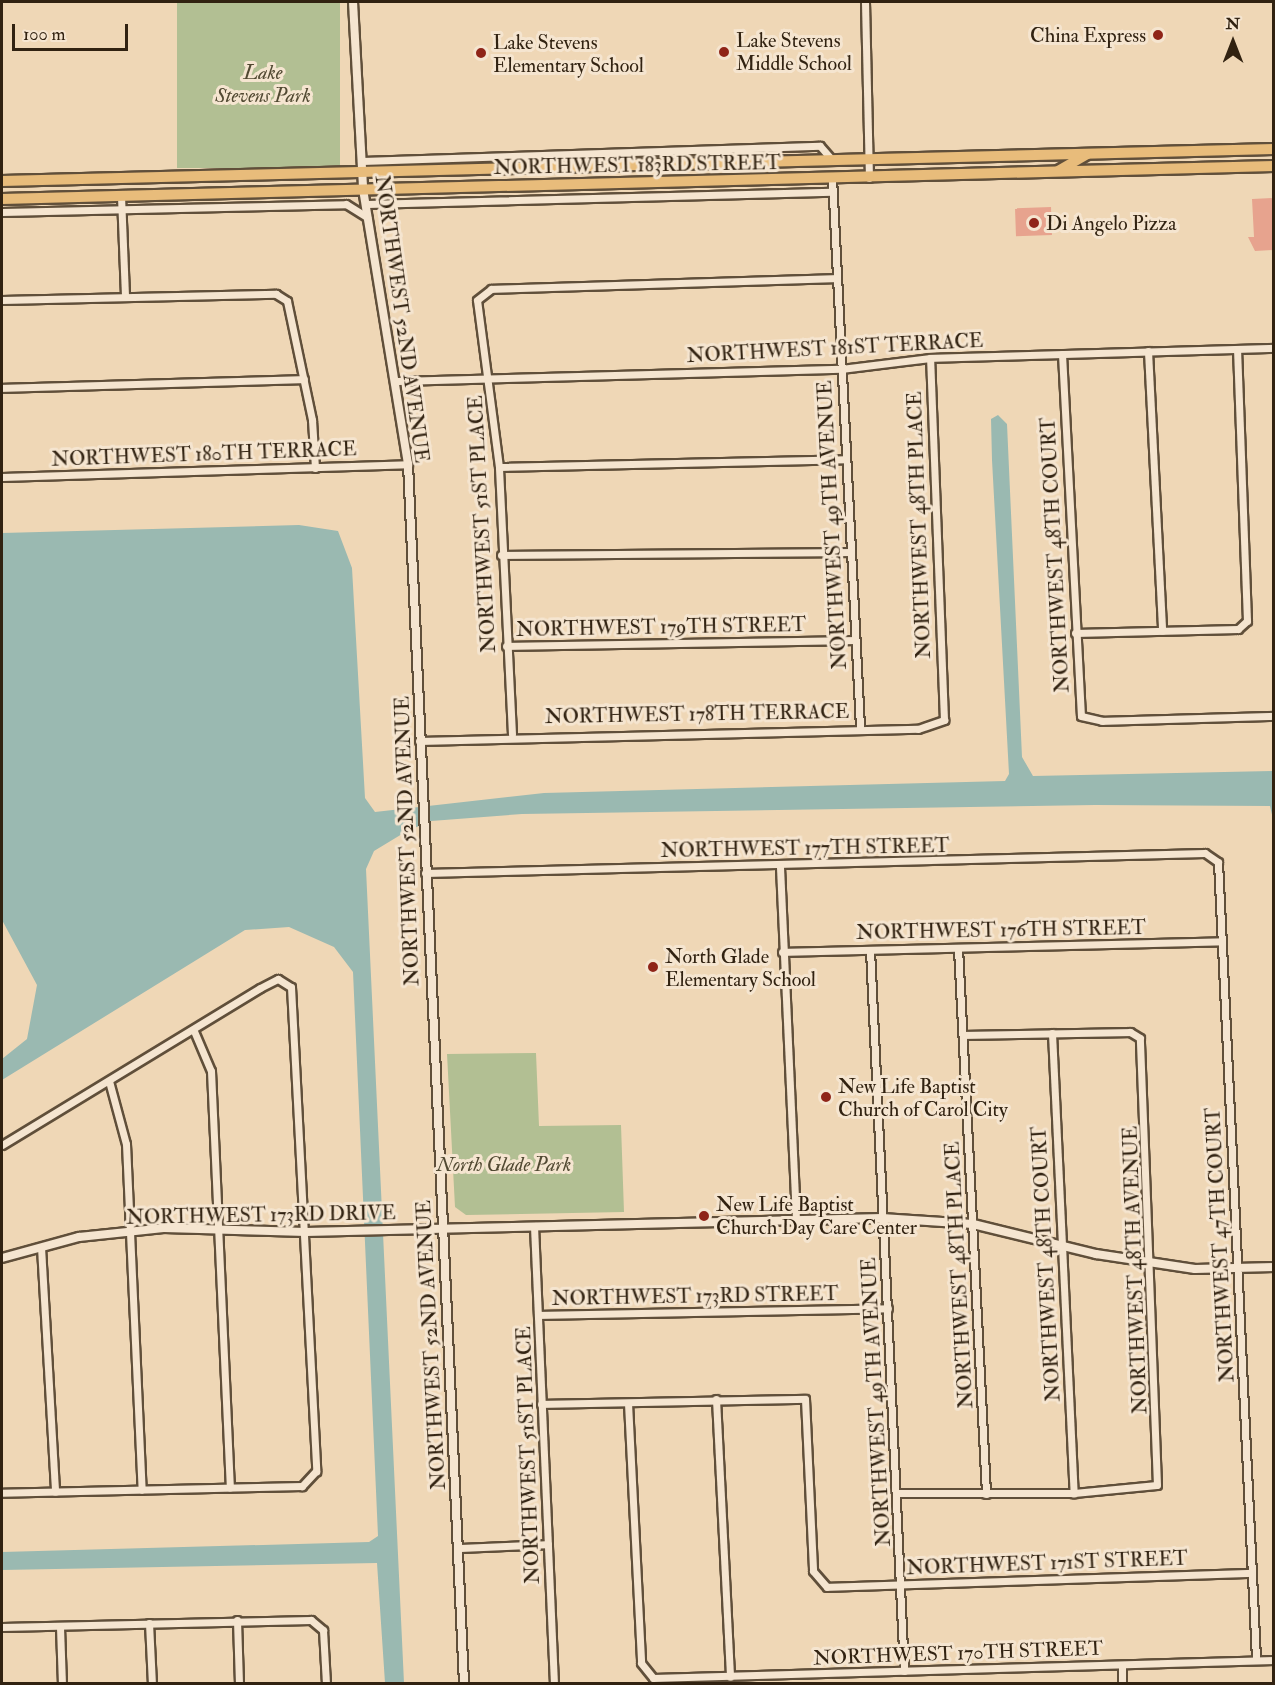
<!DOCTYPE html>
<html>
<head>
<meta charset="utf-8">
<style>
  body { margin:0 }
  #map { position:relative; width:1275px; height:1685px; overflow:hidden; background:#efd7b6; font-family:"IM FELL Double Pica",serif }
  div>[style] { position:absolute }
  .green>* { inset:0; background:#b2bf93; transform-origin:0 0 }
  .water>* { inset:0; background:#9ab9b1 }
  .building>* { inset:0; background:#e7a38e; transform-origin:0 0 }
  .roads { filter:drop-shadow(2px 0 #604f3a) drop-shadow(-2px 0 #604f3a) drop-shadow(0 2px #604f3a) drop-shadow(0 -2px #604f3a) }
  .minor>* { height:7px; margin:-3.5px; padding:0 3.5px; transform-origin:3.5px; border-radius:3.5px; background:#f5e5d0 }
  .tertiary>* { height:8px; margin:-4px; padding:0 4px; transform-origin:4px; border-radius:4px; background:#f5e5d0 }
  .primary>* { height:10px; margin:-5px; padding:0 5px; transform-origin:5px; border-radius:5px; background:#e8bc7b }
  .dots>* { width:16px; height:16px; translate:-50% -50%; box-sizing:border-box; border:3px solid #f5e5d0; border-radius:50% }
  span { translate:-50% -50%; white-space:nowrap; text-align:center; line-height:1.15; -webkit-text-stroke:6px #f5e5d0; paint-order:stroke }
  .poi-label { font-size:20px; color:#312211 }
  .right { translate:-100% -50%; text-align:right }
  .left { translate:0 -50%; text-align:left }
  .park-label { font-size:20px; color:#514932; font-style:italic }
  .street-label { font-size:20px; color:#312211 }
  .frame { position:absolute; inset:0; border:3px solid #312211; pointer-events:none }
  .north { position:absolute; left:1203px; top:12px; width:60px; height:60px; -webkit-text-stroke:4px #f5e5d0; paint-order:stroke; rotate:0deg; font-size:16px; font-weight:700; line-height:24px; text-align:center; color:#312211 }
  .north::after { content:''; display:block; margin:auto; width:21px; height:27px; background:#312211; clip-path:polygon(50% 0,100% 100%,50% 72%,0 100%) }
  .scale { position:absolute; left:12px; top:24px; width:116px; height:27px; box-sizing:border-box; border:3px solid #312211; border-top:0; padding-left:8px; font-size:18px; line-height:21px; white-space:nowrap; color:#312211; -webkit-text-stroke:4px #f5e5d0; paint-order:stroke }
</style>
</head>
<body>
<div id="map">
  <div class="green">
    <div style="left:177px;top:2px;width:163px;height:166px"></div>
    <div style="clip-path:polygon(536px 1053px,539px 1126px,621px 1125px,624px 1212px,466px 1215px,455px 1207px,447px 1054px)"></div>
  </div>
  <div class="water">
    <div style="clip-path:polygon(998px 415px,1007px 424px,1022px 757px,1033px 776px,1273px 771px,1273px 819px,1270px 806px,1095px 805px,522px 814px,431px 821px,407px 831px,374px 851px,366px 869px,404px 1683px,385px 1683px,377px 1563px,2px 1570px,2px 1552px,369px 1542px,378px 1536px,353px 972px,334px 947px,289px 927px,245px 930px,2px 1080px,2px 1059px,27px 1039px,37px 985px,2px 920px,2px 533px,299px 525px,338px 531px,352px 568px,365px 798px,375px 812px,544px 793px,1005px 781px,1009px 774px,992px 460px,991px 419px)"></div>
  </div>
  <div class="building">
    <div style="clip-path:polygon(1274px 198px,1274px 250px,1255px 251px,1248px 237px,1254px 237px,1252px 199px)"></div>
    <div style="left:1051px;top:207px;width:28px;height:36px;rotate:88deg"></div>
  </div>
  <div class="roads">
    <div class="minor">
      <div style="left:865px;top:2px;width:176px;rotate:88.7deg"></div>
      <div style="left:362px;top:161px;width:458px;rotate:-1.9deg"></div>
      <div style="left:820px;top:146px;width:18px;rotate:49deg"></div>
      <div style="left:832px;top:178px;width:550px;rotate:87.08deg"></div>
      <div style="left:121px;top:196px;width:99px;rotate:87.7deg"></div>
      <div style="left:367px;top:204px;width:465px;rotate:-1.5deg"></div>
      <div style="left:2px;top:212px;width:344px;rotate:-1.3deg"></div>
      <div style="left:346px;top:204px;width:25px;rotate:32deg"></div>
      <div style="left:2px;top:300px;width:274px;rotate:-1.3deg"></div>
      <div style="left:276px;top:294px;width:13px;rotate:32deg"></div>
      <div style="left:287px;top:301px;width:122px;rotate:78.1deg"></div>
      <div style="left:312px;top:420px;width:48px;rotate:86.4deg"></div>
      <div style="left:1148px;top:351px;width:280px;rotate:87.1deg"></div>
      <div style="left:1062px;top:354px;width:362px;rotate:87deg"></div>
      <div style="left:1081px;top:716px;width:22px;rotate:13deg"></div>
      <div style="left:1102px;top:721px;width:172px;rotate:-1.7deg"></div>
      <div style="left:398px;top:381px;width:443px;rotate:-1.6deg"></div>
      <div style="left:841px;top:369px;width:90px;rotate:-7deg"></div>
      <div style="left:930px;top:358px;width:344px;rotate:-1.7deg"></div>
      <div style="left:2px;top:388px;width:302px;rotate:-1.7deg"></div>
      <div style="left:499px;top:467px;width:347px;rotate:-1.3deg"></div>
      <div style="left:2px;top:477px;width:406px;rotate:-1.8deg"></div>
      <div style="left:501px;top:555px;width:349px;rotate:-0.5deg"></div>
      <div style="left:1075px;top:633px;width:163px;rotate:-1.4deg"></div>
      <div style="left:1238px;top:629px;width:12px;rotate:-42deg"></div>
      <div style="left:1247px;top:621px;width:272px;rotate:-92.1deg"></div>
      <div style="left:506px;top:646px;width:347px;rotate:-1deg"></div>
      <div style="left:512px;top:734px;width:267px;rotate:-92.8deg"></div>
      <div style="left:499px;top:467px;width:168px;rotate:-97.5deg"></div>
      <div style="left:477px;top:300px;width:18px;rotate:-38deg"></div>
      <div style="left:491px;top:289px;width:345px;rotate:-1.8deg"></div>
      <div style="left:419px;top:741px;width:499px;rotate:-1.4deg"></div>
      <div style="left:918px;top:729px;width:28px;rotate:-19deg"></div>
      <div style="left:944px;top:720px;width:362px;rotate:-92.2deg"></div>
      <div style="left:780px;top:867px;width:351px;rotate:87.4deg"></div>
      <div style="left:425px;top:873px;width:780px;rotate:-1.47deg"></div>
      <div style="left:1205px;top:853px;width:16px;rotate:35deg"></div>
      <div style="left:1218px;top:862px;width:799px;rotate:87.27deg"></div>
      <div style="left:958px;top:948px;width:547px;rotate:87.06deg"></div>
      <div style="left:870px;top:950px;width:722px;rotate:87.3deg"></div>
      <div style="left:782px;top:952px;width:440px;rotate:-1.4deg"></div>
      <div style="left:194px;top:1031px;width:43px;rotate:67deg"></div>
      <div style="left:211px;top:1071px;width:417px;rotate:87.4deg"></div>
      <div style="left:1052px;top:1033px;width:461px;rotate:87.3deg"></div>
      <div style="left:109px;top:1081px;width:65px;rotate:74.9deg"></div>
      <div style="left:126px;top:1144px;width:346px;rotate:87.4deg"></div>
      <div style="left:2px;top:1145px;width:302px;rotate:-31.3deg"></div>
      <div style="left:260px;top:988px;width:20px;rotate:-27deg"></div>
      <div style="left:278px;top:979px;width:15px;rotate:32deg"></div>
      <div style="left:291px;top:987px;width:485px;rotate:87deg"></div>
      <div style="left:316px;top:1471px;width:21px;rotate:133deg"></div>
      <div style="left:302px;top:1486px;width:300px;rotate:178.7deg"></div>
      <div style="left:534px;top:1226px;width:458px;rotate:87.5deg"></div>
      <div style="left:41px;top:1247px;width:245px;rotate:86.7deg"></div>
      <div style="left:539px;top:1315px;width:349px;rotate:-1.1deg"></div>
      <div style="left:716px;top:1399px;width:278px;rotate:87.1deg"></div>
      <div style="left:628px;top:1403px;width:260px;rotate:87.1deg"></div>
      <div style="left:641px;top:1663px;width:19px;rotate:51deg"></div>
      <div style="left:653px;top:1678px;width:621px;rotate:-1.66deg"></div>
      <div style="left:541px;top:1404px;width:264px;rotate:-1.1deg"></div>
      <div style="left:805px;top:1399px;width:172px;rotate:87.3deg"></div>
      <div style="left:813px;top:1571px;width:21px;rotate:49deg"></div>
      <div style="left:827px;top:1587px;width:424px;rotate:-1.9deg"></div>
      <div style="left:898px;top:1493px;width:176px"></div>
      <div style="left:1074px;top:1493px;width:83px;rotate:-5.5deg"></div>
      <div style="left:1157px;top:1485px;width:447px;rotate:-92.2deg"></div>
      <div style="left:1140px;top:1038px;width:12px;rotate:-149deg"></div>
      <div style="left:1130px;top:1032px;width:165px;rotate:179deg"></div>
      <div style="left:458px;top:1548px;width:90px;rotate:-2.5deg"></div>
      <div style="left:237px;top:1620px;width:64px;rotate:88.2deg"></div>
      <div style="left:149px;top:1623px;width:61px;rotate:87.2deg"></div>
      <div style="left:2px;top:1627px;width:309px;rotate:-1.3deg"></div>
      <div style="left:311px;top:1620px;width:16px;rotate:40deg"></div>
      <div style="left:323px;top:1630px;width:54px;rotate:86.8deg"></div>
      <div style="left:60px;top:1627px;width:57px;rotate:88deg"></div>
      <div style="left:1122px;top:1665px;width:19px;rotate:90deg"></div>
    </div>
    <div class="tertiary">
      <div style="left:353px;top:2px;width:187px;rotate:86.9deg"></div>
      <div style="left:363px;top:189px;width:279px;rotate:80.7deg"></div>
      <div style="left:408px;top:464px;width:1221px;rotate:87.37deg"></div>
      <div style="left:2px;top:1258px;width:80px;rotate:-15.3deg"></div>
      <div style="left:79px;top:1237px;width:85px;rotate:-6deg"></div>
      <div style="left:164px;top:1228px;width:142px;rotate:1.6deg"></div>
      <div style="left:306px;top:1232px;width:576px;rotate:-1.39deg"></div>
      <div style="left:882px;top:1218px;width:91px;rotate:3.8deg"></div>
      <div style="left:973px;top:1224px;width:127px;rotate:13.7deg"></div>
      <div style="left:1096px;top:1254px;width:100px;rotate:8.6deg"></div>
      <div style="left:1195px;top:1269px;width:79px;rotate:-1.5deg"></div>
    </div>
    <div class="primary">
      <div style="left:1058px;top:171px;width:34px;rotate:-30deg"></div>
      <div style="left:2px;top:181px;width:1272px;rotate:-1.44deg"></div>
      <div style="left:2px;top:199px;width:1272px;rotate:-1.49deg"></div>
    </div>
  </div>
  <div class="dots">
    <div style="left:1158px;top:35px;background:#8f2418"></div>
    <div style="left:724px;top:52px;background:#8f2418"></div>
    <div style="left:481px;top:53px;background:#8f2418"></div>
    <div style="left:1034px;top:223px;background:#8f2418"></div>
    <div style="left:653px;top:967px;background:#8f2418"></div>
    <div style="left:826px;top:1097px;background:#8f2418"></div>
    <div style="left:704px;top:1216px;background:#8f2418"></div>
  </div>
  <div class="poi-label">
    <span class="right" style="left:1146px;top:35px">China Express</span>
    <span class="left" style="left:736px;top:52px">Lake Stevens<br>Middle School</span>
    <span class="left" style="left:493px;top:54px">Lake Stevens<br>Elementary School</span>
    <span class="left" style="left:1046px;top:223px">Di Angelo Pizza</span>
    <span class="left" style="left:665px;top:968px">North Glade<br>Elementary School</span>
    <span class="left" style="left:838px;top:1098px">New Life Baptist<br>Church of Carol City</span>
    <span class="left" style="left:716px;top:1216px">New Life Baptist<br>Church Day Care Center</span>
  </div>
  <div class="park-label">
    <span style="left:263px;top:84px">Lake<br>Stevens Park</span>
    <span style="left:504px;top:1164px">North Glade Park</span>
  </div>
  <div class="street-label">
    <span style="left:637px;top:165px;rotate:-1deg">NORTHWEST 183RD STREET</span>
    <span style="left:402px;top:319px;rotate:82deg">NORTHWEST 52ND AVENUE</span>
    <span style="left:835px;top:348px;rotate:-3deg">NORTHWEST 181ST TERRACE</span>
    <span style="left:204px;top:454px;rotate:-2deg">NORTHWEST 180TH TERRACE</span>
    <span style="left:482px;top:524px;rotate:-93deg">NORTHWEST 51ST PLACE</span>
    <span style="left:832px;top:525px;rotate:-93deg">NORTHWEST 49TH AVENUE</span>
    <span style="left:919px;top:525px;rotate:-92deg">NORTHWEST 48TH PLACE</span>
    <span style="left:1055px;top:555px;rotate:-93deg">NORTHWEST 48TH COURT</span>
    <span style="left:661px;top:627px;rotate:-1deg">NORTHWEST 179TH STREET</span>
    <span style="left:697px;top:714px;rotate:-1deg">NORTHWEST 178TH TERRACE</span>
    <span style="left:407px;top:841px;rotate:-92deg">NORTHWEST 52ND AVENUE</span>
    <span style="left:805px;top:848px;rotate:-1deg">NORTHWEST 177TH STREET</span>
    <span style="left:1001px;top:930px;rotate:-1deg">NORTHWEST 176TH STREET</span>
    <span style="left:261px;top:1215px;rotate:-1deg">NORTHWEST 173RD DRIVE</span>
    <span style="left:1220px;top:1245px;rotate:-93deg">NORTHWEST 47TH COURT</span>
    <span style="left:1046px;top:1264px;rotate:-93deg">NORTHWEST 48TH COURT</span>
    <span style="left:1135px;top:1270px;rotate:-92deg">NORTHWEST 48TH AVENUE</span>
    <span style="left:959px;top:1275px;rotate:-93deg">NORTHWEST 48TH PLACE</span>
    <span style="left:695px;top:1296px;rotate:-1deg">NORTHWEST 173RD STREET</span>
    <span style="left:431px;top:1345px;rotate:-93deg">NORTHWEST 52ND AVENUE</span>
    <span style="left:876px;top:1402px;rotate:-93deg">NORTHWEST 49TH AVENUE</span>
    <span style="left:528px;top:1455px;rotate:-92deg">NORTHWEST 51ST PLACE</span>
    <span style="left:1047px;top:1563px;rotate:-2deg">NORTHWEST 171ST STREET</span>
    <span style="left:958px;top:1653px;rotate:-2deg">NORTHWEST 170TH STREET</span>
  </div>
  <div class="frame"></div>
  <div class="north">N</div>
  <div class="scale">100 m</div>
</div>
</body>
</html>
